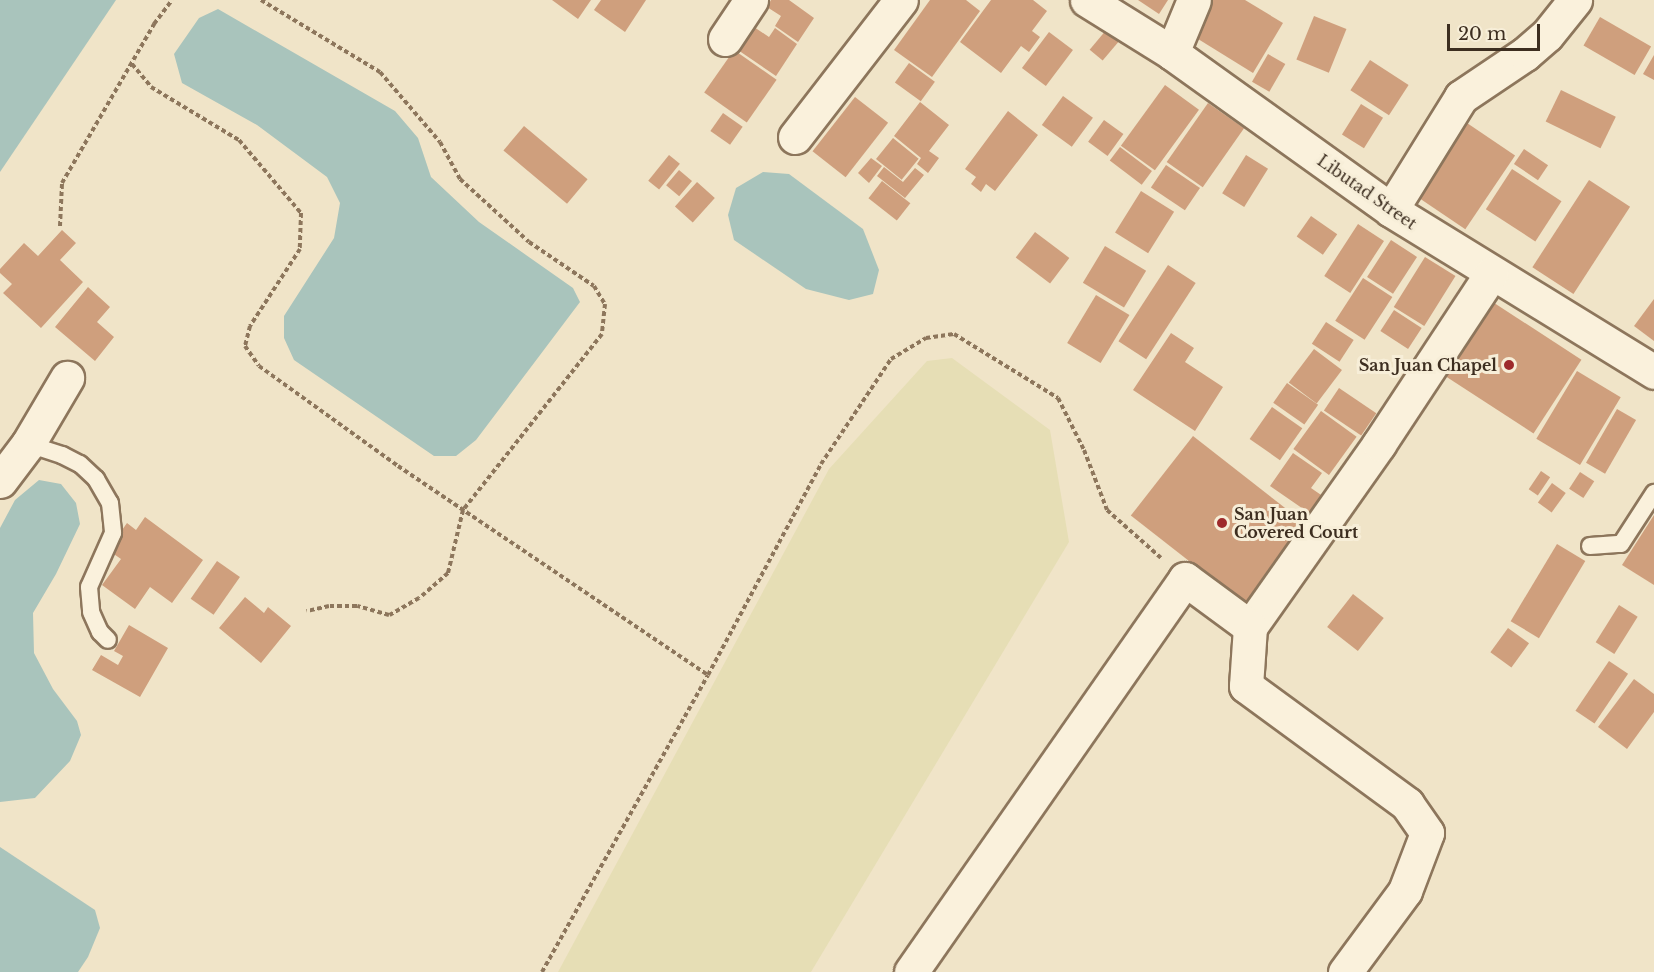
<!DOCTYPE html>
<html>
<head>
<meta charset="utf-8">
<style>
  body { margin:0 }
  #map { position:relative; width:1654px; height:972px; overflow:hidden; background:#f0e4c8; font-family:"Libre Baskerville",serif }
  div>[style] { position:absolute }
  .farmland>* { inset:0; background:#e6deb5 }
  .water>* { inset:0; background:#a9c4bc }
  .building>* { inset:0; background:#cf9f7d; transform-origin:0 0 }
  .path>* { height:4px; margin-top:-2px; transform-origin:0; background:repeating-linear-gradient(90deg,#8d765c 0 4.5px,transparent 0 7.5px) }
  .roads { filter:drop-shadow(2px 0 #8d765c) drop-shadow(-2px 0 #8d765c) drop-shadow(0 2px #8d765c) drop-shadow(0 -2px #8d765c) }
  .service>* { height:16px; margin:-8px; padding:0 8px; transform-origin:8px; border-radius:8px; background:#faf1dc }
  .minor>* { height:33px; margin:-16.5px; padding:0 16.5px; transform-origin:16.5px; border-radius:16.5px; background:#faf1dc }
  .dots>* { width:16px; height:16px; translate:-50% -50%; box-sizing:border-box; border:3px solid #f7eed8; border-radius:50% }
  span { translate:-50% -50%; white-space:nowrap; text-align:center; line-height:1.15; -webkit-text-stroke:6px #f7eed8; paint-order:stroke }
  .street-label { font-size:16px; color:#3d2e20 }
  .poi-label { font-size:16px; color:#3d2e20; font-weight:700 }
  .right { translate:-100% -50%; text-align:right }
  .left { translate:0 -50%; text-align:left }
  .scale { position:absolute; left:1447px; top:24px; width:93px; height:27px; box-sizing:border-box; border:3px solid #3d2e20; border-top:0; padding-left:8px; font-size:18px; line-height:21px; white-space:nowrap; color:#3d2e20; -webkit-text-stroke:4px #f7eed8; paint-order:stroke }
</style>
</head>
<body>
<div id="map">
  <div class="farmland">
    <div style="clip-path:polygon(952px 358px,1050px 430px,1069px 542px,811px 972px,558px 972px,829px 469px,927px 361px)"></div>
  </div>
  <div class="water">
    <div style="clip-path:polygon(0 0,116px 0,0 172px)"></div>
    <div style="clip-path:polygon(218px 9px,395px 111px,418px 138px,431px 177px,479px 222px,573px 288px,580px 302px,476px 440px,456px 456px,434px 456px,294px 360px,284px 338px,284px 316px,334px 238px,340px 203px,327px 177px,257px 125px,182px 83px,174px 54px,199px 18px)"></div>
    <div style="clip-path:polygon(763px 172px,789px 174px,863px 229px,879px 270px,873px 294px,849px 300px,806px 289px,734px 240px,728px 215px,736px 188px)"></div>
    <div style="clip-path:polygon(39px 480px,61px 484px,76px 503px,80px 524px,56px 574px,33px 613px,34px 653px,53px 689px,77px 721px,81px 735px,70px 761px,35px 798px,0 802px,0 528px,15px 500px)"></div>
    <div style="clip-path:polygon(0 847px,95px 910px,100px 928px,88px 957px,78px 972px,0 972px)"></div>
  </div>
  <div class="building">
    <div style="clip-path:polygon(552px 0,591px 0,578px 19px)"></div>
    <div style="clip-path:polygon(601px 0,646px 0,625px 32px,594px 10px)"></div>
    <div style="clip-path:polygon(771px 0,789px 0,814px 18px,798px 42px,775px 26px,781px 16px,767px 7px)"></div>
    <div style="clip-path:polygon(930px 0,966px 0,980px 11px,932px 77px,894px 50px)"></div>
    <div style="clip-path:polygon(991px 0,1033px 0,1047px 11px,1032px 31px,1040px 37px,1029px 52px,1021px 46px,1001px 73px,960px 42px)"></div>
    <div style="clip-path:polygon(1138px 0,1168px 0,1159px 14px)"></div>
    <div style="clip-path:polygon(1211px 0,1245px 0,1283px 23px,1253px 73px,1190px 34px)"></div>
    <div style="left:1314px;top:16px;width:35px;height:47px;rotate:22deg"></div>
    <div style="left:1600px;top:17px;width:59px;height:33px;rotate:30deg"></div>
    <div style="clip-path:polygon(751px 25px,769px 37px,775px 28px,797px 44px,776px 76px,735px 48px)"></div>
    <div style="left:1107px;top:29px;width:17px;height:27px;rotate:40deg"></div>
    <div style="left:1049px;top:32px;width:30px;height:45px;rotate:37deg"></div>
    <div style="left:734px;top:50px;width:52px;height:52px;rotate:35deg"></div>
    <div style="left:1268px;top:54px;width:20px;height:32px;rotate:30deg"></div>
    <div style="clip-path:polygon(1654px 55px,1654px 80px,1643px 74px)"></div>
    <div style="left:1370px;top:60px;width:46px;height:36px;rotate:33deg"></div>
    <div style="left:909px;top:63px;width:32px;height:24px;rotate:36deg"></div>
    <div style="left:1165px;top:85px;width:42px;height:75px;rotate:36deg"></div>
    <div style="left:1561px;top:90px;width:61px;height:35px;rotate:26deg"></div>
    <div style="left:1063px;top:96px;width:37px;height:36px;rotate:36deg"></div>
    <div style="left:855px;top:97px;width:42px;height:69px;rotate:38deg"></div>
    <div style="clip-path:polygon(920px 102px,949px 125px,929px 151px,939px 158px,928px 173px,917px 164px,921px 158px,894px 136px)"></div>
    <div style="left:1208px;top:103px;width:44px;height:72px;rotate:35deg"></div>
    <div style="left:1361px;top:104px;width:26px;height:36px;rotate:32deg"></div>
    <div style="clip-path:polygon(1008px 111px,1038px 135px,995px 191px,986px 184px,981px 192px,971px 184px,976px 177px,965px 169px)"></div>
    <div style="left:723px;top:113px;width:24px;height:22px;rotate:35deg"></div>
    <div style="left:1104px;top:120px;width:24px;height:27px;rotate:36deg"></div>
    <div style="left:1467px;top:123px;width:58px;height:89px;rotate:34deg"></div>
    <div style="left:524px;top:126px;width:83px;height:32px;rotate:40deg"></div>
    <div style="left:893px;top:138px;width:33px;height:27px;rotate:39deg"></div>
    <div style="left:1120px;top:147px;width:40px;height:17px;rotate:37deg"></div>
    <div style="left:1524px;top:149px;width:29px;height:18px;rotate:34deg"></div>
    <div style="left:669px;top:155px;width:14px;height:33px;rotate:39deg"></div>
    <div style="left:1246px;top:155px;width:26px;height:45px;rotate:32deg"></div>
    <div style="clip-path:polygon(871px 158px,882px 166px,869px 183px,858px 173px)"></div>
    <div style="left:1166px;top:165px;width:41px;height:27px;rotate:34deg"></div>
    <div style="clip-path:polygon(884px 167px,903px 182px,915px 168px,924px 175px,905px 198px,877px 176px)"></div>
    <div style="left:1512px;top:169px;width:59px;height:48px;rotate:33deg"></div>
    <div style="left:679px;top:170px;width:17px;height:20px;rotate:40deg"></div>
    <div style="left:1589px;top:180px;width:49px;height:104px;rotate:33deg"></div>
    <div style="left:882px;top:181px;width:36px;height:22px;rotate:38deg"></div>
    <div style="left:697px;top:182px;width:24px;height:33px;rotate:42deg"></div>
    <div style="left:1141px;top:191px;width:39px;height:49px;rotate:32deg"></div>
    <div style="left:1311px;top:216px;width:32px;height:25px;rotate:35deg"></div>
    <div style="left:1358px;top:224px;width:31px;height:62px;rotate:33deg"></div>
    <div style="clip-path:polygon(62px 230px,76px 243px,60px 260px,83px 282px,41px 328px,3px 293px,12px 284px,0 273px,0 269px,24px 243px,38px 256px)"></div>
    <div style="left:1035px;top:232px;width:43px;height:32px;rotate:37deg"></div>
    <div style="left:1391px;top:240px;width:31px;height:44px;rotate:33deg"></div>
    <div style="left:1105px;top:246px;width:48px;height:43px;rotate:31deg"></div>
    <div style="left:1425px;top:257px;width:36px;height:59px;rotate:32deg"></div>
    <div style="left:1168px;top:265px;width:33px;height:91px;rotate:33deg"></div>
    <div style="left:1363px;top:278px;width:35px;height:51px;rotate:33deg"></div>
    <div style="clip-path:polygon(88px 287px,110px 307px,97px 322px,114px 337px,95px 361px,55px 327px)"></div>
    <div style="left:1096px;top:295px;width:39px;height:56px;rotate:31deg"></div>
    <div style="left:1485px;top:297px;width:115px;height:88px;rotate:33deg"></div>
    <div style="clip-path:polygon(1654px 299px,1654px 341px,1634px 326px)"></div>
    <div style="left:1394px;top:310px;width:33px;height:25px;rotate:33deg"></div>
    <div style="left:1326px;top:322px;width:33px;height:26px;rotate:33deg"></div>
    <div style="clip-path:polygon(1171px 333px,1194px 348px,1185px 362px,1223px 387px,1195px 431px,1133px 390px)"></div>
    <div style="left:1314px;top:349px;width:35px;height:42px;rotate:37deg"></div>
    <div style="left:1577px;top:371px;width:51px;height:79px;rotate:31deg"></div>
    <div style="left:1287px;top:383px;width:38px;height:24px;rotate:35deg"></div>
    <div style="left:1339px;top:388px;width:45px;height:27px;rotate:34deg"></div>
    <div style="left:1272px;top:407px;width:37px;height:39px;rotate:35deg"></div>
    <div style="left:1617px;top:409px;width:22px;height:62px;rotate:30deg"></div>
    <div style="left:1321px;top:411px;width:44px;height:47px;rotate:36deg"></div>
    <div style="left:1193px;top:436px;width:151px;height:101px;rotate:38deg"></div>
    <div style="clip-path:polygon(1293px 453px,1322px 473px,1311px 488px,1324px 497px,1312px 515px,1270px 486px)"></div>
    <div style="left:1541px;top:471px;width:11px;height:22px;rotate:34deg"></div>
    <div style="left:1580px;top:472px;width:17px;height:20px;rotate:33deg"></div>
    <div style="left:1552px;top:483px;width:17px;height:24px;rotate:36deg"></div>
    <div style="clip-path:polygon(1654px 515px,1654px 585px,1622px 565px)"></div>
    <div style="clip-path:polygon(145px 517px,203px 560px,172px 603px,150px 587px,135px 609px,102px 585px,121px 559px,108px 550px,127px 523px,136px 530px)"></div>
    <div style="left:1557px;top:544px;width:33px;height:90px;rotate:31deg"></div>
    <div style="left:217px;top:561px;width:28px;height:46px;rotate:35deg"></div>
    <div style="left:1353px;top:594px;width:39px;height:42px;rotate:38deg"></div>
    <div style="clip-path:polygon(245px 597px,264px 613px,268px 607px,291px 626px,261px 663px,219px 628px)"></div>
    <div style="left:1619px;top:605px;width:22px;height:44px;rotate:32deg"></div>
    <div style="clip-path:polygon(129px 625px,168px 648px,140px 697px,92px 670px,101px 655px,118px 665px,123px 656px,114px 651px)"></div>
    <div style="left:1508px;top:628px;width:26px;height:30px;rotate:36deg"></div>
    <div style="left:1609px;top:661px;width:23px;height:60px;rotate:34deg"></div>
    <div style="clip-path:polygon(1634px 679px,1654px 694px,1654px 712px,1627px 749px,1598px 727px)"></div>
  </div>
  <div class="path">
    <div style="left:261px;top:0;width:139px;rotate:31.2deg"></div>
    <div style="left:380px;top:72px;width:92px;rotate:49.4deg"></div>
    <div style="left:440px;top:142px;width:42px;rotate:61.6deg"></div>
    <div style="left:460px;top:179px;width:93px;rotate:42.4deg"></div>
    <div style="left:529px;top:242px;width:78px;rotate:34.1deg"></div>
    <div style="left:594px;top:286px;width:21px;rotate:59deg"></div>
    <div style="left:605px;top:304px;width:30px;rotate:96deg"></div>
    <div style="left:602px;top:334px;width:224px;rotate:128.3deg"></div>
    <div style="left:463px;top:510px;width:65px;rotate:103.4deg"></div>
    <div style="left:448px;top:573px;width:38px;rotate:139deg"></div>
    <div style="left:419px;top:598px;width:34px;rotate:150deg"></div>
    <div style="left:389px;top:615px;width:33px;rotate:-164deg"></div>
    <div style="left:357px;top:606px;width:28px;rotate:180deg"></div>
    <div style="left:329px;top:606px;width:23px;rotate:167deg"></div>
    <div style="left:132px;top:64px;width:30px;rotate:50deg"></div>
    <div style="left:151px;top:87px;width:103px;rotate:31.1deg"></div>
    <div style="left:239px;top:140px;width:96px;rotate:49.7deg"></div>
    <div style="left:301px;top:213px;width:36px;rotate:92deg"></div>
    <div style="left:300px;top:249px;width:92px;rotate:123deg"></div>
    <div style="left:250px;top:326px;width:21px;rotate:104deg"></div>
    <div style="left:245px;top:346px;width:24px;rotate:55deg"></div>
    <div style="left:259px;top:366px;width:171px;rotate:35.7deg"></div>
    <div style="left:398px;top:466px;width:374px;rotate:34deg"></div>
    <div style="left:60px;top:226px;width:43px;rotate:-87.3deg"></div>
    <div style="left:62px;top:183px;width:184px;rotate:-59.9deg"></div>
    <div style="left:154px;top:24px;width:30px;rotate:-53deg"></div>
    <div style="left:542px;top:972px;width:340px;rotate:-60.8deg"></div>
    <div style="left:708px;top:675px;width:239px;rotate:-61.8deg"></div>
    <div style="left:821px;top:464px;width:126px;rotate:-56.3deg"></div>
    <div style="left:891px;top:359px;width:41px;rotate:-31deg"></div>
    <div style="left:926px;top:338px;width:28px;rotate:-8deg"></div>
    <div style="left:954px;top:334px;width:122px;rotate:31.6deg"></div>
    <div style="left:1058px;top:398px;width:58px;rotate:63.4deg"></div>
    <div style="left:1084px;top:450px;width:64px;rotate:69deg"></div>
    <div style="left:1107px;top:510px;width:72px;rotate:41.6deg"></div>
  </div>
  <div class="roads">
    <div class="service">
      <div style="left:28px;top:444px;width:36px;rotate:18deg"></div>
      <div style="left:62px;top:455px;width:20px;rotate:27deg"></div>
      <div style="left:80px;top:464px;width:22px;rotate:43deg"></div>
      <div style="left:96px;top:479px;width:28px;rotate:60deg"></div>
      <div style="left:110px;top:503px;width:30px;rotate:84deg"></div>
      <div style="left:113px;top:533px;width:59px;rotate:114deg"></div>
      <div style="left:89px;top:587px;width:25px;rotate:85deg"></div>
      <div style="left:91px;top:612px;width:22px;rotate:66deg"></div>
      <div style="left:100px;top:632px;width:11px;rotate:45deg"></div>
      <div style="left:1590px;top:546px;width:31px;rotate:-4deg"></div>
      <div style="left:1621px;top:544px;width:61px;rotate:-57.1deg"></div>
    </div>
    <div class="minor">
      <div style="left:1087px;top:0;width:100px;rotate:31.9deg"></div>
      <div style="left:1172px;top:53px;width:269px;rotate:35.6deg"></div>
      <div style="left:1391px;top:210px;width:309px;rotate:31.6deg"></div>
      <div style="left:725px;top:39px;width:47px;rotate:-56.3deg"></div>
      <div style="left:1172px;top:53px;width:57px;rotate:-67.5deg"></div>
      <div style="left:795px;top:137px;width:173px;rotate:-52.3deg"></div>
      <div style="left:1391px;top:210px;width:133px;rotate:-58.2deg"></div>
      <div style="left:1461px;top:97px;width:77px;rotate:-33.9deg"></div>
      <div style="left:1525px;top:54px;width:29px;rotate:-41deg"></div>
      <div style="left:1547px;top:35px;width:45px;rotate:-51.3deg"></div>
      <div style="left:0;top:481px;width:46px;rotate:-52.9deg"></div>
      <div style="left:28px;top:444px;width:77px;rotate:-59.4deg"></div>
      <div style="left:1250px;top:627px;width:224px;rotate:-54.8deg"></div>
      <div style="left:1379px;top:444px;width:204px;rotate:-56.6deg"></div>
      <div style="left:911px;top:972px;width:479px;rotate:-55.1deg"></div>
      <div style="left:1185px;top:579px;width:81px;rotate:36.4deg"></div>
      <div style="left:1250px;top:627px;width:59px;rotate:93.9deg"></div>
      <div style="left:1246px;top:686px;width:200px;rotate:36.2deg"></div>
      <div style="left:1407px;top:804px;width:35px;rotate:55deg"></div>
      <div style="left:1427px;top:833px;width:62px;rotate:110.8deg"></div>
      <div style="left:1405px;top:891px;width:101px;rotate:126.5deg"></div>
    </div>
  </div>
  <div class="dots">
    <div style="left:1509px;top:365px;background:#9e2a2b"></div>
    <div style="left:1222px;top:523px;background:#9e2a2b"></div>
  </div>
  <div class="street-label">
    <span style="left:1367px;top:192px;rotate:35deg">Libutad Street</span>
  </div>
  <div class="poi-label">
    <span class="right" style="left:1497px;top:365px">San Juan Chapel</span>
    <span class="left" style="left:1234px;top:523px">San Juan<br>Covered Court</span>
  </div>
  <div class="scale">20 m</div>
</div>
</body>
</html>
